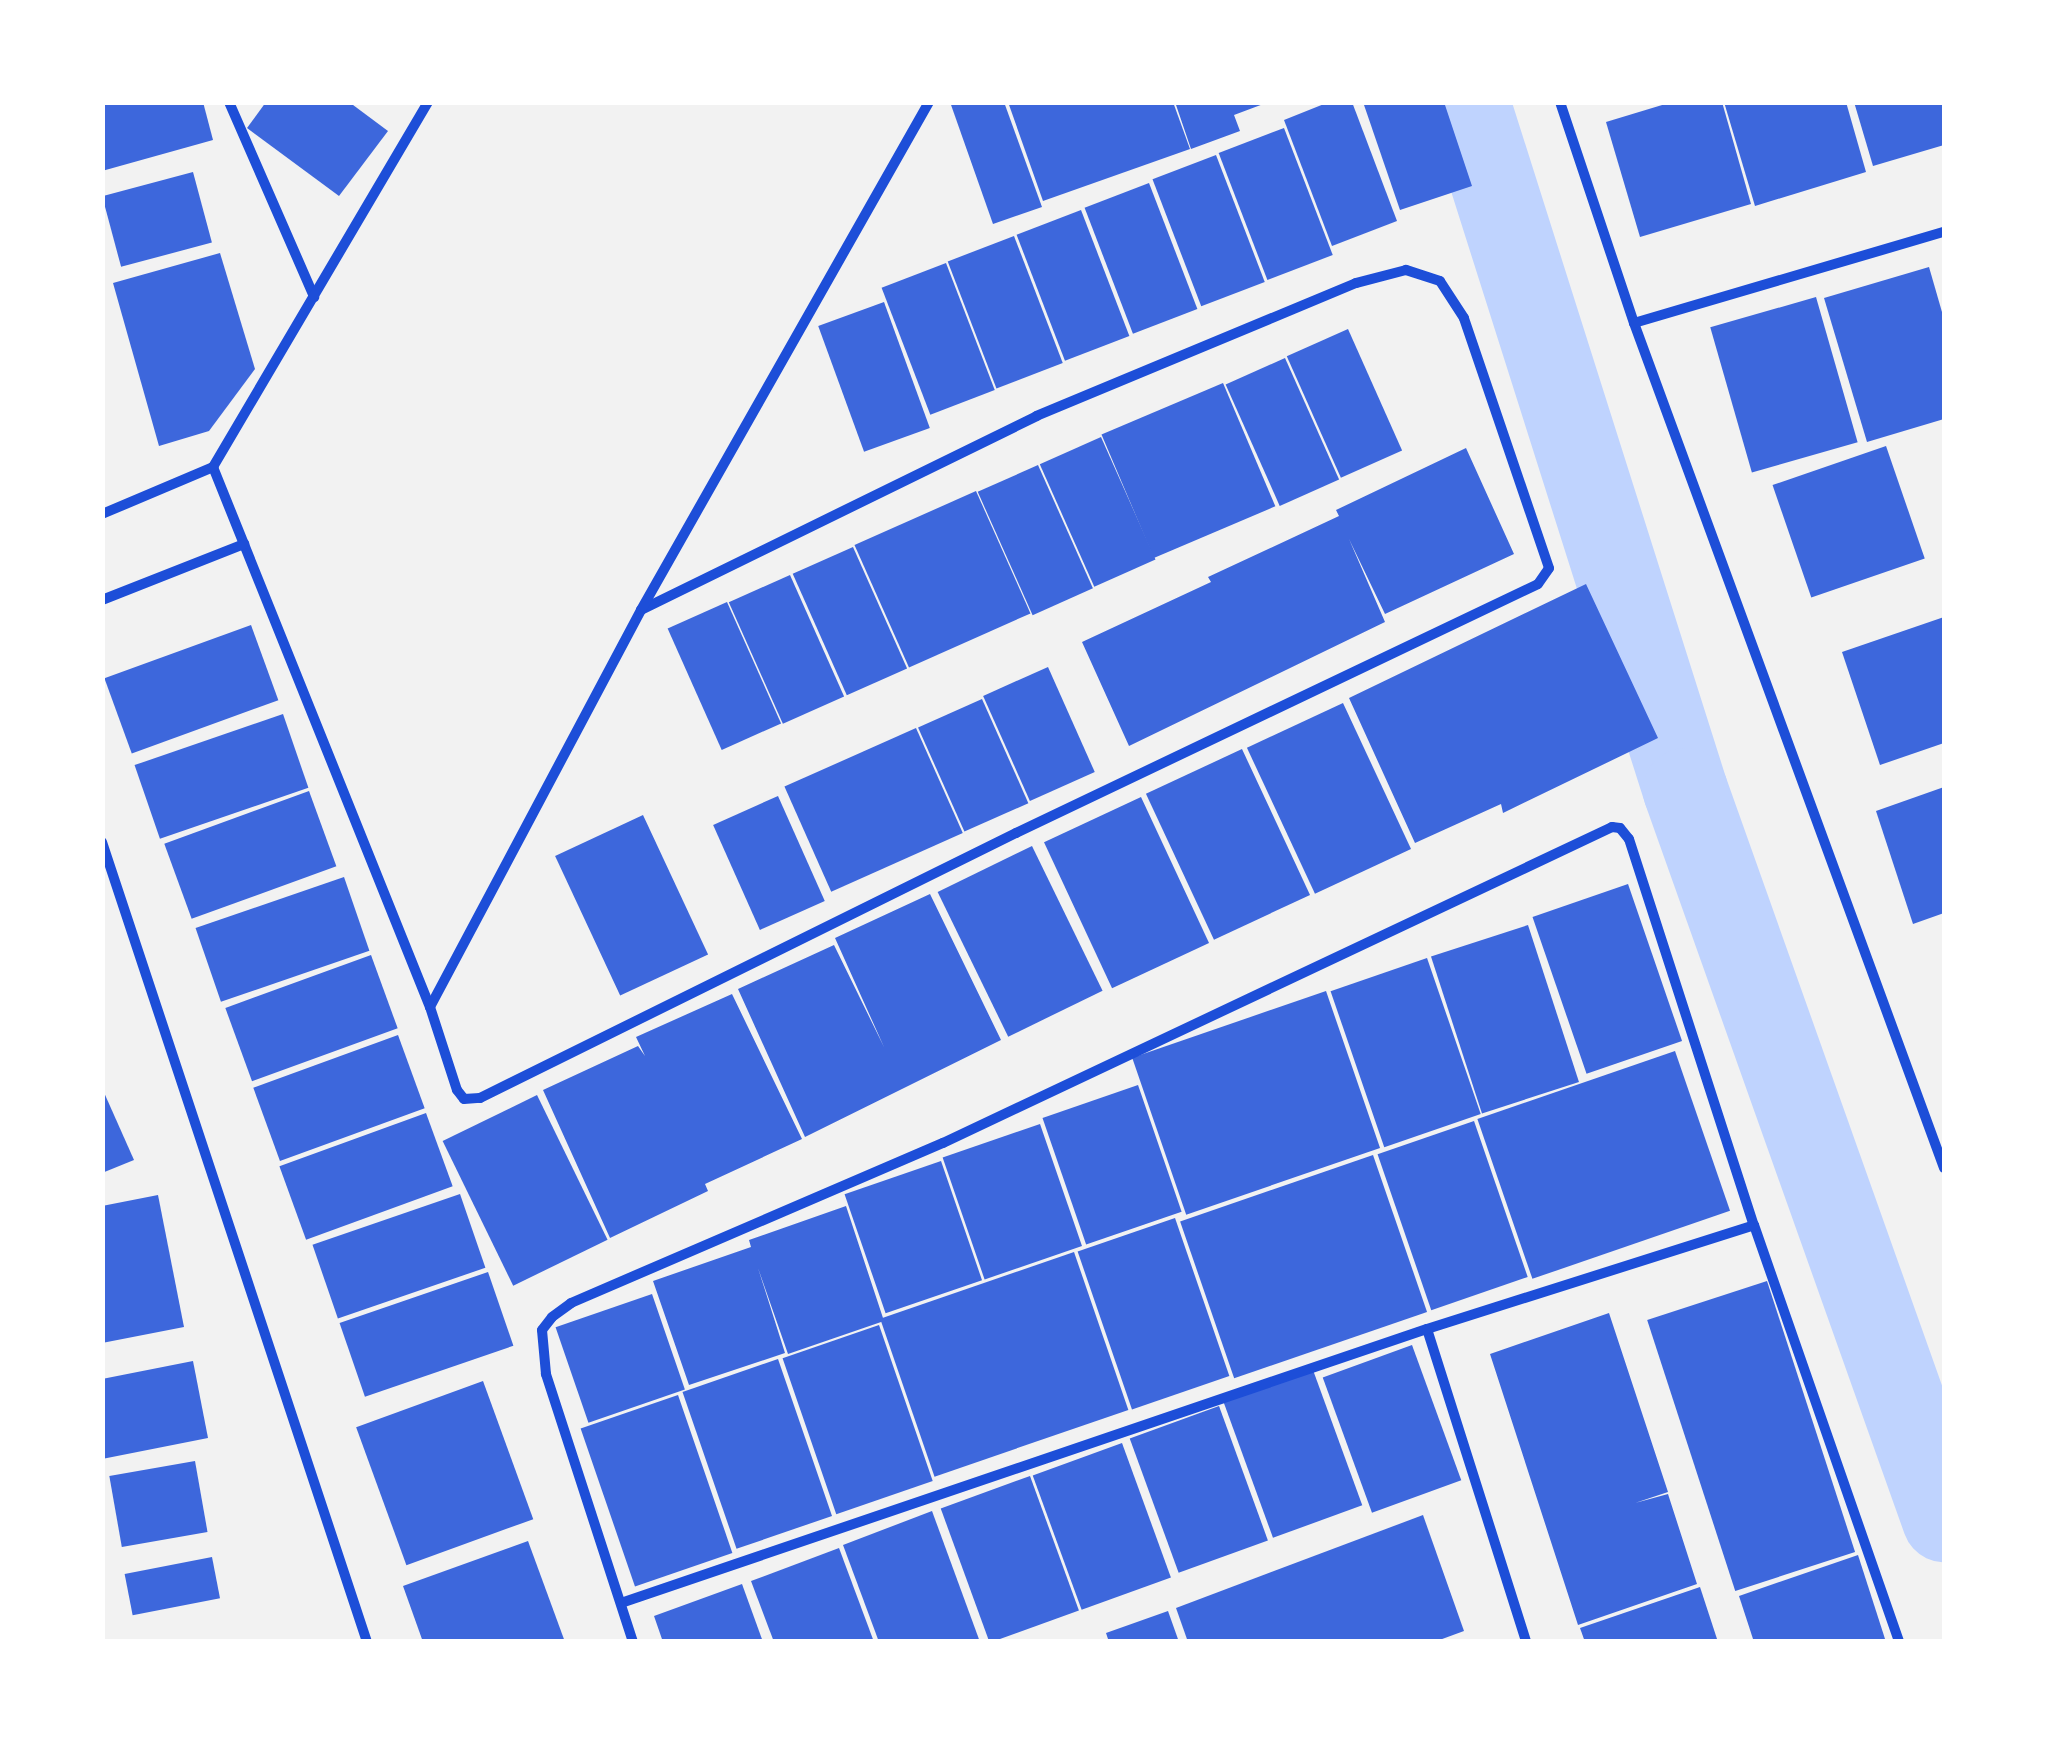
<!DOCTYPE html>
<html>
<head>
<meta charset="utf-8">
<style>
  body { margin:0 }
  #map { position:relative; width:2047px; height:1744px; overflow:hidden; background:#f2f2f2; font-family:"Libre Baskerville",serif }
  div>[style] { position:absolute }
  .canal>* { height:85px; margin:-42.5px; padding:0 42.5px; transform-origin:42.5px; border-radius:42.5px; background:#bfd3fe }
  .building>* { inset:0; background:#3d67dc; transform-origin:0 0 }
  .minor>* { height:10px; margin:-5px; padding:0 5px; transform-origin:5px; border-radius:5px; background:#1d4ed8 }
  span { translate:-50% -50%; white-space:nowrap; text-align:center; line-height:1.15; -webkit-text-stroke:9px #fff; paint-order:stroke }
  .frame { position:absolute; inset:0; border:105px solid #fff; pointer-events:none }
</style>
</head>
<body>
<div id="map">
  <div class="canal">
    <div style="left:1467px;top:102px;width:722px;rotate:72.42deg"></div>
    <div style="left:1685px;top:790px;width:774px;rotate:70.44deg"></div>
  </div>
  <div class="building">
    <div style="clip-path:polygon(203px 102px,213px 140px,102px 171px,102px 104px)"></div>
    <div style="clip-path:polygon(266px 102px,349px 102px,388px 131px,339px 196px,247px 128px)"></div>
    <div style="clip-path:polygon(950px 102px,1004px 102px,1042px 207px,993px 224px)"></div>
    <div style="clip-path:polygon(1008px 102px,1173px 102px,1190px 149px,1043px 201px)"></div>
    <div style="clip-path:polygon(1175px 102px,1266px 102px,1266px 103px,1234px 115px,1240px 131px,1191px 149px)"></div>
    <div style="clip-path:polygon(1329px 102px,1352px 102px,1397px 221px,1332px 246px,1284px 120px)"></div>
    <div style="clip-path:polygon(1363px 102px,1444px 102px,1472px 186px,1400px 210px)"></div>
    <div style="clip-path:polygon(1672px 102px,1722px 102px,1751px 204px,1640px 237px,1606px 122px)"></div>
    <div style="clip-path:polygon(1724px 102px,1846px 102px,1866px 172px,1755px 206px)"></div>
    <div style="clip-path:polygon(1854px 102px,1944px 102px,1944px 145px,1873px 166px)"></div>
    <div style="left:1284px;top:128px;width:136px;height:70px;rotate:69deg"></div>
    <div style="left:1216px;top:155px;width:136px;height:68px;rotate:69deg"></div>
    <div style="left:193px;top:172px;width:73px;height:94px;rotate:75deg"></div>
    <div style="left:1149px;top:183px;width:135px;height:69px;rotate:69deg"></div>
    <div style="left:1081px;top:210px;width:135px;height:69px;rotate:69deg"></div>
    <div style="left:1014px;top:236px;width:136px;height:71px;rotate:69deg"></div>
    <div style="clip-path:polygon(220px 253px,255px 369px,209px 431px,159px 446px,113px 283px)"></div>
    <div style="left:946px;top:263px;width:136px;height:69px;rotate:69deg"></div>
    <div style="clip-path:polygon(1929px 267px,1944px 319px,1944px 419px,1867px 442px,1824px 298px)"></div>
    <div style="left:1816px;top:297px;width:151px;height:110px;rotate:74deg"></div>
    <div style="left:884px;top:302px;width:134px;height:70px;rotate:70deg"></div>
    <div style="left:1348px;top:329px;width:133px;height:67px;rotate:66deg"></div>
    <div style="left:1285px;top:358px;width:133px;height:65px;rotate:66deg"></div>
    <div style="left:1223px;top:383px;width:134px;height:132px;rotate:67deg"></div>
    <div style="left:1101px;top:437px;width:134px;height:67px;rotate:66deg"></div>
    <div style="left:1886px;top:446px;width:119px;height:120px;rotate:71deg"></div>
    <div style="clip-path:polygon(1466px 448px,1514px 554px,1385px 614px,1349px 539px,1385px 622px,1129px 746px,1082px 642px,1211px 582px,1208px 577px,1339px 516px,1336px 510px)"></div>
    <div style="left:1038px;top:465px;width:135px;height:66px;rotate:66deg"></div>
    <div style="left:976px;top:491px;width:134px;height:133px;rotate:66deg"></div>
    <div style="left:853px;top:547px;width:133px;height:66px;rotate:66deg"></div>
    <div style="left:790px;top:575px;width:133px;height:67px;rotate:66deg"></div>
    <div style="clip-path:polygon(1586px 584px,1658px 738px,1503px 813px,1501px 804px,1415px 843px,1349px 698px)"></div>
    <div style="left:727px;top:602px;width:133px;height:65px;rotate:66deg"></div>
    <div style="clip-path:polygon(1944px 617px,1944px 743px,1880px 765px,1842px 652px)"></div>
    <div style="left:251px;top:625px;width:80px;height:156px;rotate:70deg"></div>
    <div style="left:1048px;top:667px;width:115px;height:71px;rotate:66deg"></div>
    <div style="left:982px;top:699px;width:114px;height:70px;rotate:66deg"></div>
    <div style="left:1343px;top:703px;width:161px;height:106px;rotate:65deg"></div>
    <div style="left:283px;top:714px;width:78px;height:157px;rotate:71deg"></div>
    <div style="left:916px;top:728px;width:115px;height:144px;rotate:66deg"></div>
    <div style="left:1242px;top:749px;width:161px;height:106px;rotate:65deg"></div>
    <div style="clip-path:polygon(1944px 787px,1944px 913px,1913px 924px,1876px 811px)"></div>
    <div style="left:309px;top:791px;width:80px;height:154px;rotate:70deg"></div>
    <div style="left:778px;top:796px;width:115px;height:71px;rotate:66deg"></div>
    <div style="left:1141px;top:797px;width:161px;height:107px;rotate:65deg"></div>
    <div style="left:643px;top:815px;width:154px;height:97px;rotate:65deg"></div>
    <div style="left:1032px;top:846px;width:161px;height:105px;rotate:64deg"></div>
    <div style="left:344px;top:877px;width:78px;height:157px;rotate:71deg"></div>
    <div style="left:1628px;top:884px;width:166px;height:101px;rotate:71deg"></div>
    <div style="clip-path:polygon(930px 894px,1001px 1040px,805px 1137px,738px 989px,834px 945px,884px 1047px,835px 938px)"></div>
    <div style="left:1528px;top:925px;width:165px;height:102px;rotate:72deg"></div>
    <div style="left:371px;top:955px;width:78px;height:155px;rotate:70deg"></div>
    <div style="left:1427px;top:958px;width:165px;height:102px;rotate:71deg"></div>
    <div style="left:1326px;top:991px;width:166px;height:205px;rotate:71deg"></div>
    <div style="clip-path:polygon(732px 994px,802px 1139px,705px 1184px,708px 1191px,610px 1238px,543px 1090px,638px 1046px,645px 1056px,636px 1037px)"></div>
    <div style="left:398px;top:1035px;width:78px;height:154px;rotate:70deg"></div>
    <div style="left:1675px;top:1051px;width:169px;height:209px;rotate:71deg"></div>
    <div style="left:1138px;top:1085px;width:134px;height:101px;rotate:71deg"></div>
    <div style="clip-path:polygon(102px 1088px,134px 1160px,102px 1173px)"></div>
    <div style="left:537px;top:1095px;width:161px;height:105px;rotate:64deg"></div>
    <div style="left:426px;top:1113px;width:78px;height:156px;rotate:70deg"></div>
    <div style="left:1474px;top:1121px;width:165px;height:102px;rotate:71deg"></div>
    <div style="left:1040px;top:1124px;width:129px;height:103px;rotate:71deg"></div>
    <div style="left:1373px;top:1155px;width:166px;height:204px;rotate:71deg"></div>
    <div style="left:941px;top:1161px;width:126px;height:102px;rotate:71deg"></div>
    <div style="left:460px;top:1194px;width:78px;height:156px;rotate:71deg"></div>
    <div style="clip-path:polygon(158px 1195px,184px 1327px,102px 1343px,102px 1206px)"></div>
    <div style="clip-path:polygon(846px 1206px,884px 1321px,788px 1354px,758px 1268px,785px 1353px,689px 1385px,653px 1281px,751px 1247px,749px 1240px)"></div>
    <div style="left:1175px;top:1218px;width:167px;height:103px;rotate:71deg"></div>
    <div style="left:1074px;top:1252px;width:167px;height:205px;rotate:71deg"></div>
    <div style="left:488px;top:1272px;width:78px;height:157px;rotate:71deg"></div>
    <div style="left:1767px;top:1281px;width:285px;height:126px;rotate:72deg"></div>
    <div style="left:652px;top:1294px;width:101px;height:102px;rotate:71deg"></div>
    <div style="clip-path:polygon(1609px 1313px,1668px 1492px,1635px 1503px,1668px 1494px,1697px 1584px,1578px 1625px,1490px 1354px)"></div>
    <div style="left:879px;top:1325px;width:165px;height:102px;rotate:71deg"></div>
    <div style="left:1412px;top:1345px;width:144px;height:95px;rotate:70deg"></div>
    <div style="left:778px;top:1359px;width:166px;height:101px;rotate:71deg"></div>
    <div style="clip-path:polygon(193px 1361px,208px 1438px,102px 1459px,102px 1379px)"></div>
    <div style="left:1313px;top:1370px;width:144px;height:95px;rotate:70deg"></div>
    <div style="left:483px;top:1381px;width:147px;height:135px;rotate:70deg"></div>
    <div style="left:678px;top:1395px;width:167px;height:103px;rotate:71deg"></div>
    <div style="left:1219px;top:1406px;width:143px;height:95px;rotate:70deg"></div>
    <div style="left:1122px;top:1443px;width:143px;height:95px;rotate:70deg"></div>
    <div style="left:195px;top:1461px;width:72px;height:87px;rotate:80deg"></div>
    <div style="left:1030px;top:1476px;width:143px;height:95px;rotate:70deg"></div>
    <div style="clip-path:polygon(932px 1511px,980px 1642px,879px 1642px,843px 1545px)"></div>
    <div style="clip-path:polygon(1423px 1515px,1464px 1631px,1434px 1642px,1188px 1642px,1176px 1608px)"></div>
    <div style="clip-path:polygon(528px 1541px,565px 1642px,423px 1642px,403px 1586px)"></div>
    <div style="clip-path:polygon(839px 1548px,874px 1642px,774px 1642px,751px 1581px)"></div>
    <div style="clip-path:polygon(1858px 1555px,1886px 1642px,1754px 1642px,1739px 1596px)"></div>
    <div style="left:212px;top:1557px;width:42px;height:89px;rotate:79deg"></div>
    <div style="clip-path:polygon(742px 1584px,763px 1642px,663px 1642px,654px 1616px)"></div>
    <div style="clip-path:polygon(1700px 1587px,1718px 1642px,1585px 1642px,1580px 1628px)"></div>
    <div style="clip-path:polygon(1168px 1611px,1179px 1642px,1109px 1642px,1106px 1633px)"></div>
  </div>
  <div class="minor">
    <div style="left:229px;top:102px;width:213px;rotate:66.4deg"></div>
    <div style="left:1560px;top:102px;width:233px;rotate:71.5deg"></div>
    <div style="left:1634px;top:323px;width:900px;rotate:69.85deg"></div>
    <div style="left:1634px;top:323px;width:323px;rotate:-16.4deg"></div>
    <div style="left:213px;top:467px;width:582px;rotate:68.11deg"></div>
    <div style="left:430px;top:1007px;width:87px;rotate:72deg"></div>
    <div style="left:457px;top:1090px;width:11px;rotate:52deg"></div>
    <div style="left:464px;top:1099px;width:16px;rotate:-4deg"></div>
    <div style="left:480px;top:1098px;width:598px;rotate:-26.31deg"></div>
    <div style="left:1016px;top:833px;width:578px;rotate:-25.5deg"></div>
    <div style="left:1538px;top:584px;width:19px;rotate:-55deg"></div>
    <div style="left:1549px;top:568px;width:264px;rotate:-108.8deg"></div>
    <div style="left:1464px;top:318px;width:44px;rotate:-123deg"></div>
    <div style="left:1440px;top:281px;width:36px;rotate:-162deg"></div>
    <div style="left:1406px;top:270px;width:52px;rotate:165.4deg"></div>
    <div style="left:1356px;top:283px;width:346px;rotate:157.4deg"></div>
    <div style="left:1037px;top:416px;width:441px;rotate:153.9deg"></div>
    <div style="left:102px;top:514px;width:121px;rotate:-22.9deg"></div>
    <div style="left:213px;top:467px;width:424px;rotate:-59.5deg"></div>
    <div style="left:102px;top:600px;width:153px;rotate:-21.5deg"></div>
    <div style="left:102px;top:842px;width:843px;rotate:71.67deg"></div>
    <div style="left:430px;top:1007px;width:450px;rotate:-62deg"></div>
    <div style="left:641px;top:610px;width:584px;rotate:-60.45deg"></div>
    <div style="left:1427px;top:1329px;width:328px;rotate:72.4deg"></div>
    <div style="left:621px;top:1603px;width:851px;rotate:-18.78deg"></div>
    <div style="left:1427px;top:1329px;width:343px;rotate:-17.6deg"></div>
    <div style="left:633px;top:1642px;width:282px;rotate:-108deg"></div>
    <div style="left:546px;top:1374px;width:44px;rotate:-95.2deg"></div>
    <div style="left:542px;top:1330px;width:16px;rotate:-52deg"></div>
    <div style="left:552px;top:1317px;width:24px;rotate:-36deg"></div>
    <div style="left:571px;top:1303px;width:405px;rotate:-23.3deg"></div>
    <div style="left:943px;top:1143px;width:740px;rotate:-25.28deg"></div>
    <div style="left:1612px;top:827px;width:8px;rotate:7deg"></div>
    <div style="left:1620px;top:828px;width:14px;rotate:51deg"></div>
    <div style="left:1629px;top:839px;width:406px;rotate:72.1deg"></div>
    <div style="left:1754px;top:1225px;width:441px;rotate:70.8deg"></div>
  </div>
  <div class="frame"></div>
</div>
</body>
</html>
